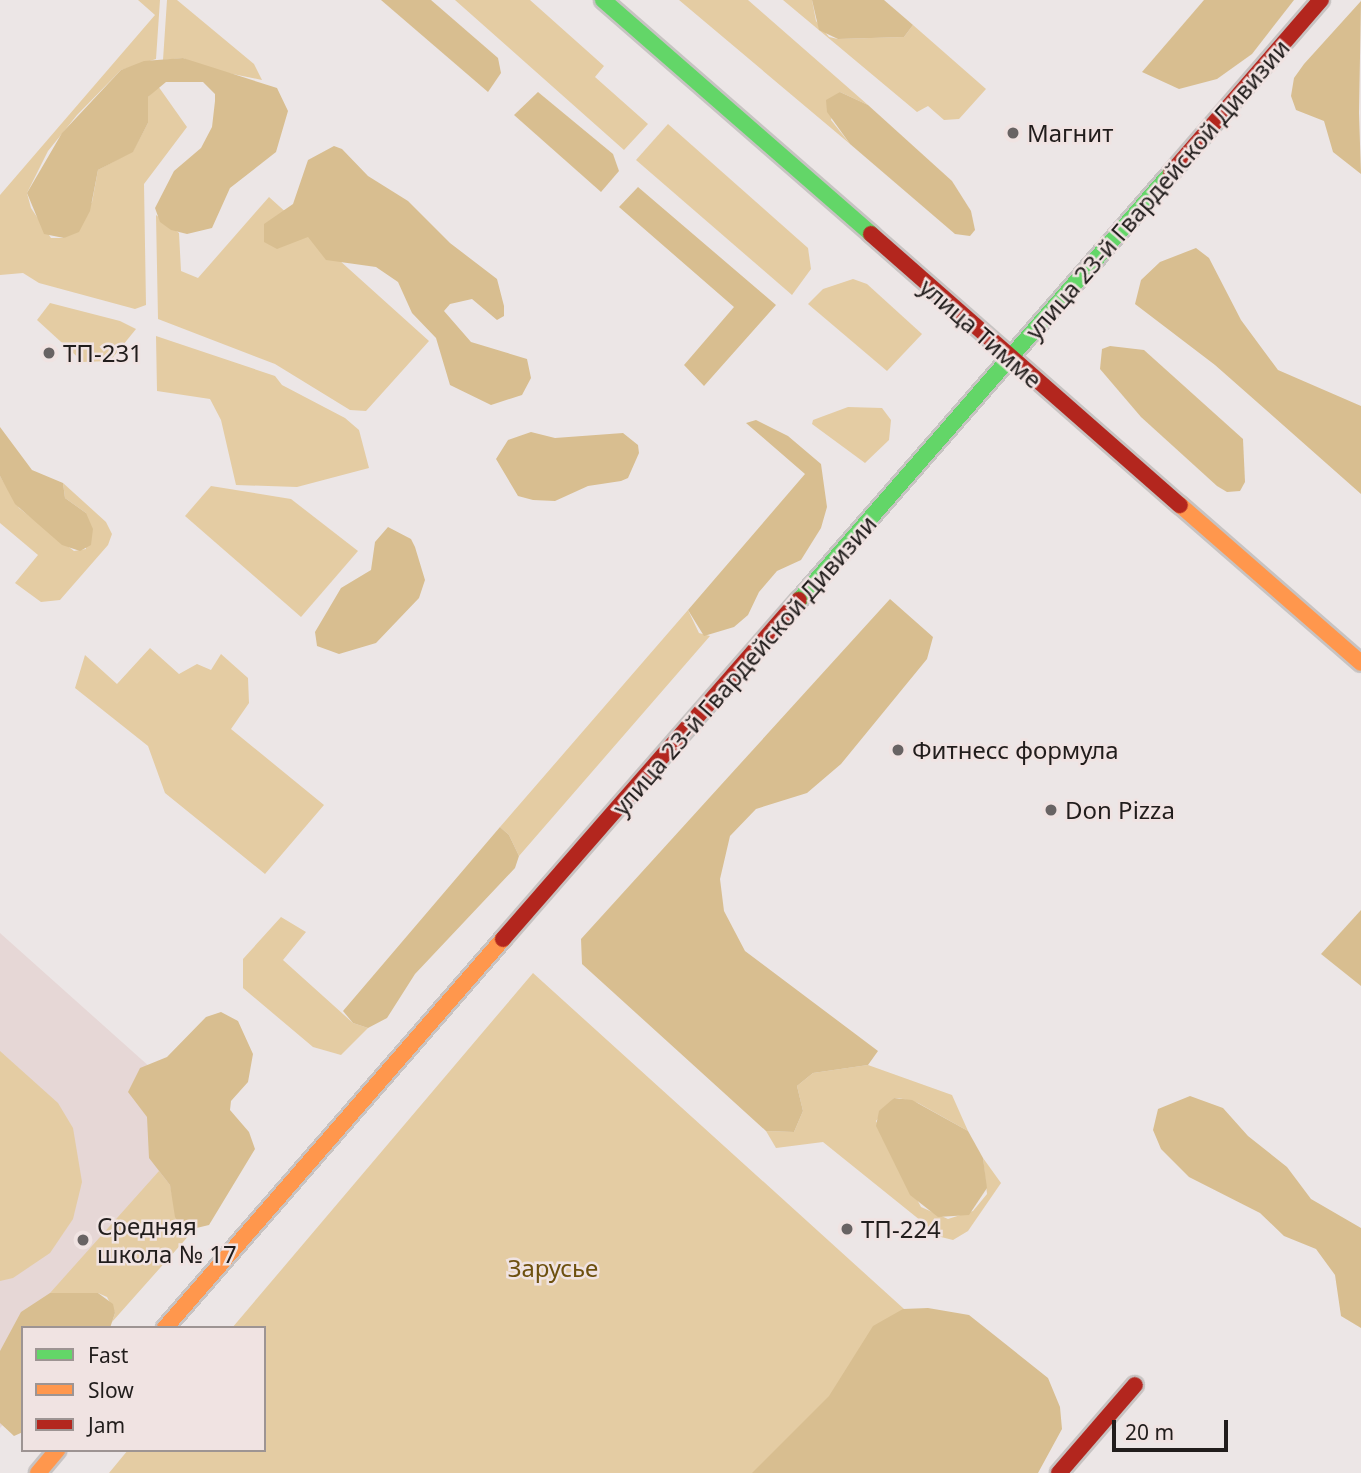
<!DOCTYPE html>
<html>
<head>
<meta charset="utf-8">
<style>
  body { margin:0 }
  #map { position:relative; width:1361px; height:1473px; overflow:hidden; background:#ece6e6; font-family:"Noto Sans",sans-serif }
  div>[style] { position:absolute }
  .built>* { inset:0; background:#e6d7d6 }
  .green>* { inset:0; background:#e4cca3 }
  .forest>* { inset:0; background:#d8be90 }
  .roads { filter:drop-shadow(2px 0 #c7c3c2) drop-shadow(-2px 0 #c7c3c2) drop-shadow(0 2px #c7c3c2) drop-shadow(0 -2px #c7c3c2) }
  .fast>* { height:16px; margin:-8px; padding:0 8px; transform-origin:8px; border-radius:8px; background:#63d668 }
  .slow>* { height:16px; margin:-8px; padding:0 8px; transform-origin:8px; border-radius:8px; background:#ff974d }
  .jam>* { height:16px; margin:-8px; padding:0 8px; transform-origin:8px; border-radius:8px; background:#b3261e }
  .dots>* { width:19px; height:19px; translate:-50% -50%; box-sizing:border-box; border:4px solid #f0e3e2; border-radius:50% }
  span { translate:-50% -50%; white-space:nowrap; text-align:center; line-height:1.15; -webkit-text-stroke:5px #f0e3e2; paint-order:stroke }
  .poi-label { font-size:24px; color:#211d1c }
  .left { translate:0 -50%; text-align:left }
  .street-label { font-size:24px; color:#211d1c }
  .park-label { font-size:24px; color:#6d500f }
  .legend { position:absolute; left:21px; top:1326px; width:245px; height:126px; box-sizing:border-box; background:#f0e3e2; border:2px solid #9d9493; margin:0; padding:9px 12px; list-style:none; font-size:21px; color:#211d1c }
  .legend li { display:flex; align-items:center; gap:14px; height:35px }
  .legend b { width:35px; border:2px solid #9d9493 }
  .scale { position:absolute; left:1112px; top:1420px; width:116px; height:32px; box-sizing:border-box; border:4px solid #211d1c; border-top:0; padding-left:9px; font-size:21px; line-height:24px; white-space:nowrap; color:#211d1c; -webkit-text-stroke:5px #f0e3e2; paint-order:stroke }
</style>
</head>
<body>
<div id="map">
  <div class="built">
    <div style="clip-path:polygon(0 933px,245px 1152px,23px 1328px,23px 1402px,0 1428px)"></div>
  </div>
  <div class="green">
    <div style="clip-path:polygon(138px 0,160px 0,156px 59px,121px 70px,77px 115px,48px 151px,27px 193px,31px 208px,51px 238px,64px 238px,92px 202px,98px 170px,133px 151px,148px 123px,148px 97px,158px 86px,187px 127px,144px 184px,146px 305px,135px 309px,39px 283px,23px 273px,0 275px,0 195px,155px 15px)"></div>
    <div style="clip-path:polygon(167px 0,177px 0,254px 64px,262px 80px,208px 69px,183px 58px,163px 60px)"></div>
    <div style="clip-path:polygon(455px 0,530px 0,604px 66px,595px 77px,648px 124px,624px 150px)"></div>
    <div style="clip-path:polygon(679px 0,748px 0,868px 105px,840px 92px,831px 120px,850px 144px)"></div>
    <div style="clip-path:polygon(783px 0,812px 0,816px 21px,829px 37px,838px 39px,904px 37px,913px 25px,986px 89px,959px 119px,944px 120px,928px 106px,917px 112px)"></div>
    <div style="clip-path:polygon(668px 124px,808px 248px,811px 269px,792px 295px,636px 160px)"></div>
    <div style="clip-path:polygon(269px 197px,429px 341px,366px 411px,350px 410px,275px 364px,158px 319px,156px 215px,179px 233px,181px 271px,198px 278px)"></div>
    <div style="clip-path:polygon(853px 279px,867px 284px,922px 334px,887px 371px,808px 304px,823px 289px)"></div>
    <div style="clip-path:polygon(50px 303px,120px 321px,136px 329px,110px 361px,83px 362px,37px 320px)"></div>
    <div style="clip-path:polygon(156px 336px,275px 376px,282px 385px,345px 418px,359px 430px,369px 468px,297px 487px,236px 485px,221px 420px,210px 399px,157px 391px)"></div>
    <div style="clip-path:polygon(848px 407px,882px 408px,891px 420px,889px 440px,865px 463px,812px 424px,813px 420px)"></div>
    <div style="clip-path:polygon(0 476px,19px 508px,74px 551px,86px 549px,86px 513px,65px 498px,63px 483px,106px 522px,112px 534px,108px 545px,60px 600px,41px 602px,15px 583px,38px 555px,0 523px)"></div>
    <div style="clip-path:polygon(211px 486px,291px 499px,358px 551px,301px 617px,185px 516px)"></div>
    <div style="clip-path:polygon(688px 610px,699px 633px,710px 636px,519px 856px,509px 835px,500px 827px)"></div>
    <div style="clip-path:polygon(150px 648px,179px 674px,197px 664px,211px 670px,221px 654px,248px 678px,249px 703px,231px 729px,324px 805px,265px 874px,165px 793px,148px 746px,75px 688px,85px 655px,117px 684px)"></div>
    <div style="clip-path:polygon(281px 917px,306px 932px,283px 960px,353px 1023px,368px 1028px,341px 1055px,313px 1047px,243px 988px,243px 959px)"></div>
    <div style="clip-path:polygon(533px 973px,914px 1318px,788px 1473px,109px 1473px,128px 1450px,264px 1450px,264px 1328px,232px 1328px)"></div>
    <div style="clip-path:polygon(0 1051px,58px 1103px,73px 1128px,82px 1182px,73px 1219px,50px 1253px,13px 1278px,0 1281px)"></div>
    <div style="clip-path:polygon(868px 1065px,952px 1095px,968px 1131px,918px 1103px,899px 1098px,894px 1098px,876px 1121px,921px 1207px,948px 1219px,973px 1211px,987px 1194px,983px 1158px,1001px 1183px,968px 1231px,953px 1240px,941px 1237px,823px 1142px,776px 1148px,766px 1131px,794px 1132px,803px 1111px,797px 1086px,813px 1073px)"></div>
    <div style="clip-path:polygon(159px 1171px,170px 1185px,178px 1224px,192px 1232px,112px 1322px,115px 1313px,107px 1297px,98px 1293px,50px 1293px)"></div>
  </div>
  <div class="forest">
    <div style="clip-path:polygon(381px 0,431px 0,498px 58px,501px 73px,488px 92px)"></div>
    <div style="clip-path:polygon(812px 0,884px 0,913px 25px,904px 37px,838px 39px,819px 30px)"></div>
    <div style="clip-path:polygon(1204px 0,1294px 0,1252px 54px,1217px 79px,1179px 89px,1142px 72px)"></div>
    <div style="clip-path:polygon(1361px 1px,1359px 113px,1361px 174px,1333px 152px,1324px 121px,1296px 110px,1291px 96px,1294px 78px,1304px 64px)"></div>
    <div style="clip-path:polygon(183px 58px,277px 88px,288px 111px,276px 152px,230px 188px,212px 228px,187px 234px,171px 230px,160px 222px,155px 208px,174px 171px,201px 148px,212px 127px,215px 101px,215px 94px,203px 82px,166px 82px,148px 97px,148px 123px,133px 152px,98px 170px,90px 211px,79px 232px,64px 238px,44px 234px,27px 193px,62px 133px,121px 70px,144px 61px)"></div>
    <div style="clip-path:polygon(538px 92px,613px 154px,619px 171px,601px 192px,514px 115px)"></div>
    <div style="clip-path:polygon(840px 92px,868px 105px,952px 181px,971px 211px,975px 230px,970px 236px,955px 234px,850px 144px,827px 112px,826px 100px)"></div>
    <div style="clip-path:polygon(334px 146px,342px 149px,368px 176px,408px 201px,450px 243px,497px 279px,504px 306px,504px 316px,497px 320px,472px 299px,450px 304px,444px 311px,471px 342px,527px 359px,531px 378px,522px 395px,491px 405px,450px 385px,436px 338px,412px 313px,398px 282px,376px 267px,326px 260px,308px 237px,277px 249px,264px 242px,264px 224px,293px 204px,308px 160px)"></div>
    <div style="clip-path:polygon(638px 187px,776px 305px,704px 386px,684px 365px,734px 307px,619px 207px)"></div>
    <div style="clip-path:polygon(1196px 248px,1209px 258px,1241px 320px,1278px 370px,1361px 406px,1361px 494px,1215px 365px,1135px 304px,1141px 280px,1160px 262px)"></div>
    <div style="clip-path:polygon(1110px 346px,1144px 350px,1243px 439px,1245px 482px,1240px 491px,1227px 492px,1217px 486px,1141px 417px,1100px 369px,1102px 349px)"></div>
    <div style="clip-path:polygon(756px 420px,788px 436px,821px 464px,827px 507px,821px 528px,801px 560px,777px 571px,759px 592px,748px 615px,734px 627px,704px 636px,688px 610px,805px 474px,746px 423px)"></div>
    <div style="clip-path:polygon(0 427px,32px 470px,63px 483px,65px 498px,86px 513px,93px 529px,91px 545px,80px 551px,62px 545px,15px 504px,0 476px)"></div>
    <div style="clip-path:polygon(531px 432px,555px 438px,623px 433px,638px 445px,639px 453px,628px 478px,621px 481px,588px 486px,555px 501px,533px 500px,518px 496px,496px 459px,508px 440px)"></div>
    <div style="clip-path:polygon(388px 527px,411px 539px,415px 547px,425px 580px,419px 598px,376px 643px,339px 654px,317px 646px,315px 632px,341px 588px,371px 570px,375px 542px)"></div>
    <div style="clip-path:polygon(890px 599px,933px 637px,927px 659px,841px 764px,807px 793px,756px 809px,730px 836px,720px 879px,724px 911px,745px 951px,878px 1051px,868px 1065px,813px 1073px,797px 1086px,803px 1111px,794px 1132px,766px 1131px,582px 964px,581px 939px)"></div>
    <div style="clip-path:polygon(500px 827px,509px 835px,519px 856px,515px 868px,415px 974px,387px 1018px,368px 1028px,353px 1023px,343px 1011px)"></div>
    <div style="clip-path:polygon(1361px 910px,1361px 986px,1321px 954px)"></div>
    <div style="clip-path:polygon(221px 1012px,238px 1021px,253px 1054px,248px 1082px,231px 1101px,230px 1110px,249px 1132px,255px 1149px,209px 1225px,184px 1231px,175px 1217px,170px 1185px,149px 1158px,147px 1117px,128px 1092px,140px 1068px,167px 1057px,206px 1017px)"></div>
    <div style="clip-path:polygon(1190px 1096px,1223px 1108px,1248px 1136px,1287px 1167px,1311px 1199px,1361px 1228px,1361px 1328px,1341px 1316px,1335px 1275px,1316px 1249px,1284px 1236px,1260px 1213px,1189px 1177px,1161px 1149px,1153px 1130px,1158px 1109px)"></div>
    <div style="clip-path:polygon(894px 1098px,912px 1100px,968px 1131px,983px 1158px,987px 1188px,969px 1215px,938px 1217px,910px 1195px,876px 1126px,879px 1111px)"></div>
    <div style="clip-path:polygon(50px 1293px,98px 1293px,113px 1304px,115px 1313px,110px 1328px,23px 1328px,23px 1432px,14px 1436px,0 1423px,0 1351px,21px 1312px)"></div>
    <div style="clip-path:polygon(928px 1308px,969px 1315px,1048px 1378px,1060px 1407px,1062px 1429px,1038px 1473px,752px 1473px,829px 1396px,873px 1326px,903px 1309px)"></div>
  </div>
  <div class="roads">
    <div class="fast">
      <div style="left:603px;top:0;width:356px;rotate:41.1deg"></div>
      <div style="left:799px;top:600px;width:566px;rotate:-48.94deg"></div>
    </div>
    <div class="slow">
      <div style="left:1180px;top:505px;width:240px;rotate:41.1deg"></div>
      <div style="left:165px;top:1328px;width:515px;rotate:-49.01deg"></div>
      <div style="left:38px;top:1473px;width:30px;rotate:-50deg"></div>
    </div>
    <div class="jam">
      <div style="left:1171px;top:173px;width:229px;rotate:-49.1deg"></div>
      <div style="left:871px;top:234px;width:411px;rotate:41.3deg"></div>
      <div style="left:503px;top:939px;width:450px;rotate:-48.9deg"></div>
      <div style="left:1059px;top:1473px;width:116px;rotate:-49.2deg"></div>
    </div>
  </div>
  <div class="dots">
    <div style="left:1013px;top:133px;background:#686363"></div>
    <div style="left:49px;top:353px;background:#686363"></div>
    <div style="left:898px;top:750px;background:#686363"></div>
    <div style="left:1051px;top:810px;background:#686363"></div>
    <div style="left:847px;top:1229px;background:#686363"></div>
    <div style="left:83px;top:1240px;background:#686363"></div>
  </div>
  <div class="poi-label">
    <span class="left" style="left:1027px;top:133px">Магнит</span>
    <span class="left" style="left:63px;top:353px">ТП-231</span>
    <span class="left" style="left:912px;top:750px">Фитнесс формула</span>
    <span class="left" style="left:1065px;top:810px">Don Pizza</span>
    <span class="left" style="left:97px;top:1240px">Средняя<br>школа № 17</span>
    <span class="left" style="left:861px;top:1229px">ТП-224</span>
  </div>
  <div class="street-label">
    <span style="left:1157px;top:189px;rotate:-49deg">улица 23-й Гвардейской Дивизии</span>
    <span style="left:981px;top:333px;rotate:41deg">улица Тимме</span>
    <span style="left:744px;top:665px;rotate:-49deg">улица 23-й Гвардейской Дивизии</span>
  </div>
  <div class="park-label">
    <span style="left:553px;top:1268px">Зарусье</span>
  </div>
  <ul class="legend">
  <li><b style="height:9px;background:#63d668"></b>Fast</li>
  <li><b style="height:9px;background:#ff974d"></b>Slow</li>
  <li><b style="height:9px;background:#b3261e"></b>Jam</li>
  </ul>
  <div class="scale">20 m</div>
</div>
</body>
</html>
